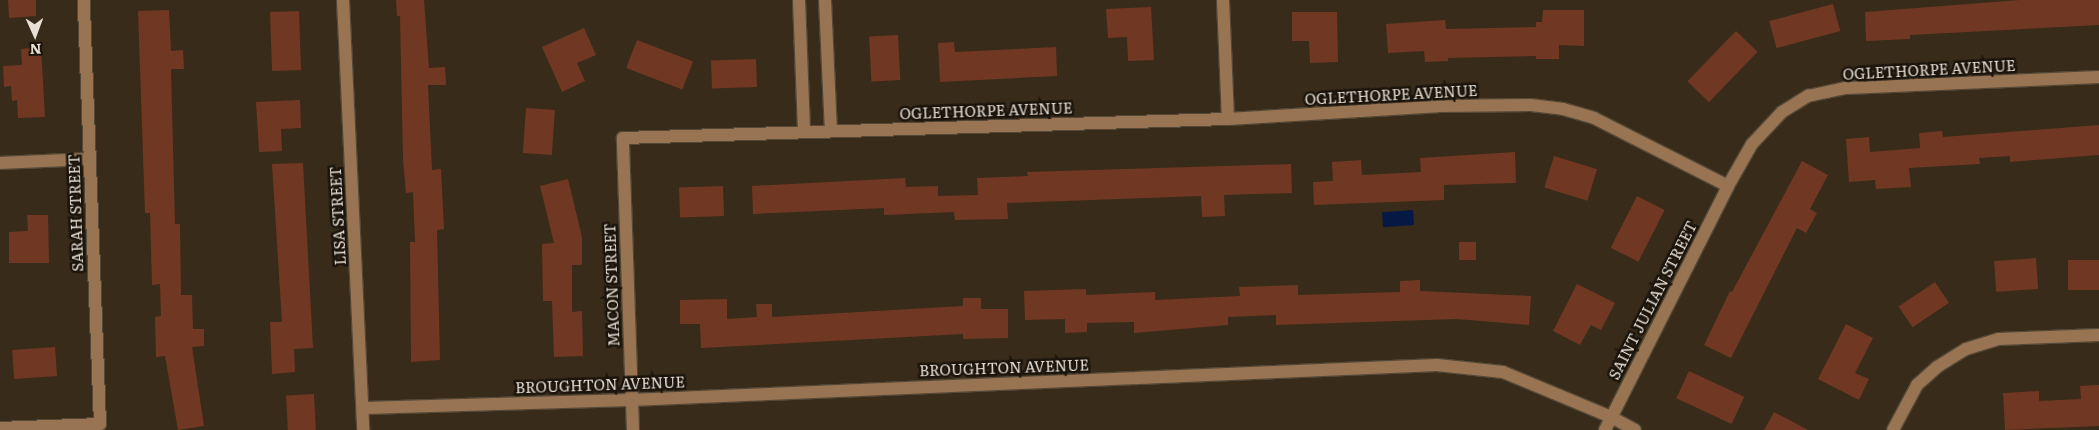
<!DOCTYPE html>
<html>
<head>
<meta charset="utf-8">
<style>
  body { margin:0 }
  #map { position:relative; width:2099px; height:430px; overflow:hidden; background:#382b19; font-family:Literata,serif }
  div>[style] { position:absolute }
  .water>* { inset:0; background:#051944; transform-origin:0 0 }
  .building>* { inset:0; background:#703822; transform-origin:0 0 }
  .roads { filter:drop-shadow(1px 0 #544837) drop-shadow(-1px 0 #544837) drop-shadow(0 1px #544837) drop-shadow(0 -1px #544837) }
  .minor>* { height:12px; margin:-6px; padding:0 6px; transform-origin:6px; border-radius:6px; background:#997453 }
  span { translate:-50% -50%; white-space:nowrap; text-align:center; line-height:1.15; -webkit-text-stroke:5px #1a140c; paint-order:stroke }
  .street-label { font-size:15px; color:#e8e0d4 }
  .north { position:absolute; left:10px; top:10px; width:50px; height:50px; -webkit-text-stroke:4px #1a140c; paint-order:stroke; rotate:178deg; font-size:14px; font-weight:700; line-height:20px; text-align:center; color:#e8e0d4 }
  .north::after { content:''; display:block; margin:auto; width:18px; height:22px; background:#e8e0d4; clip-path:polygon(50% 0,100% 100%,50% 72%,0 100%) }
</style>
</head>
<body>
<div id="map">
  <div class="water">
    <div style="left:1413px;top:210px;width:15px;height:31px;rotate:86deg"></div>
  </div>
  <div class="building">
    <div style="clip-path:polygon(8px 0,36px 0,36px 16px,9px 18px)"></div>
    <div style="clip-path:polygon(396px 0,424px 0,429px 68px,445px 67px,446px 85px,428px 85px,432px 170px,441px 169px,444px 229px,437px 230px,440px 360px,411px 362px,410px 242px,415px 242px,413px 192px,406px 193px,403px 160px,400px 16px,397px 16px)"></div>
    <div style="clip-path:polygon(2020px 0,2099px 0,2099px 25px,1910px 35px,1910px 39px,1866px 41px,1865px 12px)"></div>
    <div style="left:1833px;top:4px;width:28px;height:66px;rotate:75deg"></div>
    <div style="clip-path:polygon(1151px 7px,1154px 60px,1128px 61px,1127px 37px,1108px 38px,1106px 9px)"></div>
    <div style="clip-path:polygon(169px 10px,171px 51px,183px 50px,184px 69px,171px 69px,175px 224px,180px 224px,181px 295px,192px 295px,193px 329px,204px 329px,204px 346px,192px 347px,204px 426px,178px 430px,165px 356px,156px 357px,155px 317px,161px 316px,160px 284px,152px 285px,150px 213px,145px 213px,138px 11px)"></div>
    <div style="clip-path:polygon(1543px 10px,1584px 10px,1584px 46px,1559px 45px,1559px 59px,1536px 59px,1536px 56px,1448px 58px,1448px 61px,1425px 62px,1424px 51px,1388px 53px,1386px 24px,1445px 20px,1446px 29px,1536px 27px,1536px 22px,1542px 22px)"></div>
    <div style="left:299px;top:11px;width:59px;height:29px;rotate:88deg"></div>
    <div style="clip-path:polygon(1292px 12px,1337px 12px,1338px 62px,1310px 63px,1309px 41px,1292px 41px)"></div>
    <div style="clip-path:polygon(584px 28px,596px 55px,577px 63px,585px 81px,562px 92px,542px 47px)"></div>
    <div style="left:1736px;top:31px;width:30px;height:70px;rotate:44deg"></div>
    <div style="left:898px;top:35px;width:45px;height:29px;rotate:87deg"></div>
    <div style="left:637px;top:40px;width:60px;height:30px;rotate:21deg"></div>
    <div style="clip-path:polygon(954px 42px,955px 52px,1056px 47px,1057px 76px,940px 82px,938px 43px)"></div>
    <div style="clip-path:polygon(41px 47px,45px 117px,18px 118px,17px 100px,12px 101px,11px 86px,4px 87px,3px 66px,22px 65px,21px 49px)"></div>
    <div style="left:756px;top:59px;width:28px;height:45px;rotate:88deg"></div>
    <div style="clip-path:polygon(300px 100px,301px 128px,281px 129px,282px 151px,259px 152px,256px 102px)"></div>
    <div style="left:526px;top:108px;width:29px;height:45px;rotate:4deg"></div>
    <div style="clip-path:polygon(2099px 125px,2099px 155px,2010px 162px,2010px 156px,1979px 158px,1980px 164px,1909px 168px,1911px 187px,1876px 189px,1875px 180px,1849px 182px,1846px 139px,1869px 137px,1870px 152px,1920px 148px,1919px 133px,1942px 131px,1943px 137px)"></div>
    <div style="clip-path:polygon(1515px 152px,1516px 183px,1444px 185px,1444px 200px,1314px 205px,1313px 182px,1333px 181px,1332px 162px,1361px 160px,1362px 175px,1421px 172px,1420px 158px)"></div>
    <div style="left:1554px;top:156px;width:45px;height:33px;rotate:17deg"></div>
    <div style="clip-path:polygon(1802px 161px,1828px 175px,1810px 209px,1817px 213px,1806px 233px,1797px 228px,1731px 358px,1704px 345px,1730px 291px,1732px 292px)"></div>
    <div style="clip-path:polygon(303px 163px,313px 348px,294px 349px,295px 372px,272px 374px,270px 322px,282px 322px,272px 164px)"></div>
    <div style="clip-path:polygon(1291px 164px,1292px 193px,1224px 195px,1225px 216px,1202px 217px,1201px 196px,1007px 203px,1008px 219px,955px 220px,954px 212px,884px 215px,884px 208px,753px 214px,752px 186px,905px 178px,906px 187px,938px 186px,938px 196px,978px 195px,977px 178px,1028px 176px,1027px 172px)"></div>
    <div style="clip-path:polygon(568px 179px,582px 237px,582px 265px,572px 265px,572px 312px,582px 311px,583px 356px,554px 357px,552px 301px,543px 301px,542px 244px,554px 243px,540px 186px)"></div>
    <div style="left:723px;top:186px;width:30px;height:44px;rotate:88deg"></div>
    <div style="left:1637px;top:196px;width:31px;height:58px;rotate:27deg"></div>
    <div style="clip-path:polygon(27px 215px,48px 215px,49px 263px,9px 263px,9px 232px,28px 231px)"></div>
    <div style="left:1459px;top:242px;width:17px;height:18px"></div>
    <div style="left:2036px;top:258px;width:31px;height:42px;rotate:86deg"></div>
    <div style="left:2099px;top:260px;width:30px;height:31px;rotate:90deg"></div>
    <div style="clip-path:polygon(1420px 280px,1420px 291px,1531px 296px,1529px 325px,1457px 319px,1276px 325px,1276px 315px,1228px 317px,1228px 325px,1134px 333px,1134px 322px,1087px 323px,1087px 332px,1065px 333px,1065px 319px,1025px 320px,1024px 291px,1086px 289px,1086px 295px,1155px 292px,1155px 300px,1240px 296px,1239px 287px,1298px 285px,1298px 295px,1400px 292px,1400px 281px)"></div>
    <div style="left:1935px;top:282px;width:25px;height:44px;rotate:56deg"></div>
    <div style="clip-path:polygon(1577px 284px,1615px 303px,1601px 330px,1591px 325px,1580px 345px,1553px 331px)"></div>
    <div style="clip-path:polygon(963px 298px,981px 298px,981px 309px,1008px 309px,1008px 338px,963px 339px,963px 334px,701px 348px,700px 324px,680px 324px,680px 300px,727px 299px,727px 319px,757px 317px,756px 304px,772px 304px,772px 317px,963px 306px)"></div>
    <div style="clip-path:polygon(1846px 324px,1873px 338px,1855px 373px,1869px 379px,1859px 400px,1818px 379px)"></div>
    <div style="left:55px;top:347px;width:29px;height:43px;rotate:86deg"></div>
    <div style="left:1689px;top:371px;width:61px;height:30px;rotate:25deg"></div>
    <div style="clip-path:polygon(2099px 385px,2099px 426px,2005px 430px,2003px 393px,2039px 391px,2039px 401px,2081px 399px,2080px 386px)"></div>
    <div style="left:314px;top:394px;width:36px;height:28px;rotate:87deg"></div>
    <div style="clip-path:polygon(1774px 412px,1808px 430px,1764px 430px)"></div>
  </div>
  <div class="roads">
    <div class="minor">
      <div style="left:343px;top:0;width:430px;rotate:87.3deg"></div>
      <div style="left:799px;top:0;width:131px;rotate:87.8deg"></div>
      <div style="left:825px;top:0;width:131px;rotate:87.4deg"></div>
      <div style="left:1223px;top:0;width:119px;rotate:87.6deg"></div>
      <div style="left:0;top:163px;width:89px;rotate:-2.6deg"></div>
      <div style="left:363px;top:408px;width:268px;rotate:-1.7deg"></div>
      <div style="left:631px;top:400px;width:807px;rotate:-2.49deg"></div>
      <div style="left:1437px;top:365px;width:66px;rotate:6.1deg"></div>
      <div style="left:1503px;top:372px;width:117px;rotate:22.6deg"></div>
      <div style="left:1611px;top:417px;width:27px;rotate:28deg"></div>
      <div style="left:0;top:428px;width:100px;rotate:-2.3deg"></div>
      <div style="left:100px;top:424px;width:424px;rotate:-92.2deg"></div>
      <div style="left:633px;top:430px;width:292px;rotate:-92deg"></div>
      <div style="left:623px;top:138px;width:605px;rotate:-1.8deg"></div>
      <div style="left:1228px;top:119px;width:210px;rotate:-3.5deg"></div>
      <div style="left:1438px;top:106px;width:93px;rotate:-0.6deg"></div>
      <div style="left:1531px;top:105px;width:32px;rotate:7deg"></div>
      <div style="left:1563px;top:109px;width:32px;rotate:16deg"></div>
      <div style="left:1594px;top:118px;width:150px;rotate:26.9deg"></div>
      <div style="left:1605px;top:430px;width:273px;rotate:-63.2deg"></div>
      <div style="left:1728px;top:186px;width:48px;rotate:-60.3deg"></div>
      <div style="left:1752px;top:144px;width:44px;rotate:-46.8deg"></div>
      <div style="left:1782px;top:112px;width:31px;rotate:-32deg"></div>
      <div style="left:1808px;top:96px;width:40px;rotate:-12deg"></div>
      <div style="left:1847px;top:88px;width:252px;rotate:-2.5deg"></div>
      <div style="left:1893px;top:430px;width:51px;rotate:-61.9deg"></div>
      <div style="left:1917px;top:385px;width:27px;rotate:-42deg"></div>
      <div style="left:1937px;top:367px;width:34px;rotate:-32deg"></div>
      <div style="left:1966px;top:349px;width:34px;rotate:-17deg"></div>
      <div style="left:1999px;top:339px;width:100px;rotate:-2.3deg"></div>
    </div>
  </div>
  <div class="street-label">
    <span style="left:1929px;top:69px;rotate:-3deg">OGLETHORPE AVENUE</span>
    <span style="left:1391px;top:94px;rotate:-3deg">OGLETHORPE AVENUE</span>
    <span style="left:986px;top:110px;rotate:-2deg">OGLETHORPE AVENUE</span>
    <span style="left:75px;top:213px;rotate:-92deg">SARAH STREET</span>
    <span style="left:337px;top:216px;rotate:-93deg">LISA STREET</span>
    <span style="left:611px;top:285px;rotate:-92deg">MACON STREET</span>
    <span style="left:1652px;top:300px;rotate:-63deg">SAINT JULIAN STREET</span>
    <span style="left:1004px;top:367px;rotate:-2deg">BROUGHTON AVENUE</span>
    <span style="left:600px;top:384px;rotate:-2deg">BROUGHTON AVENUE</span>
  </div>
  <div class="north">N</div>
</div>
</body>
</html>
